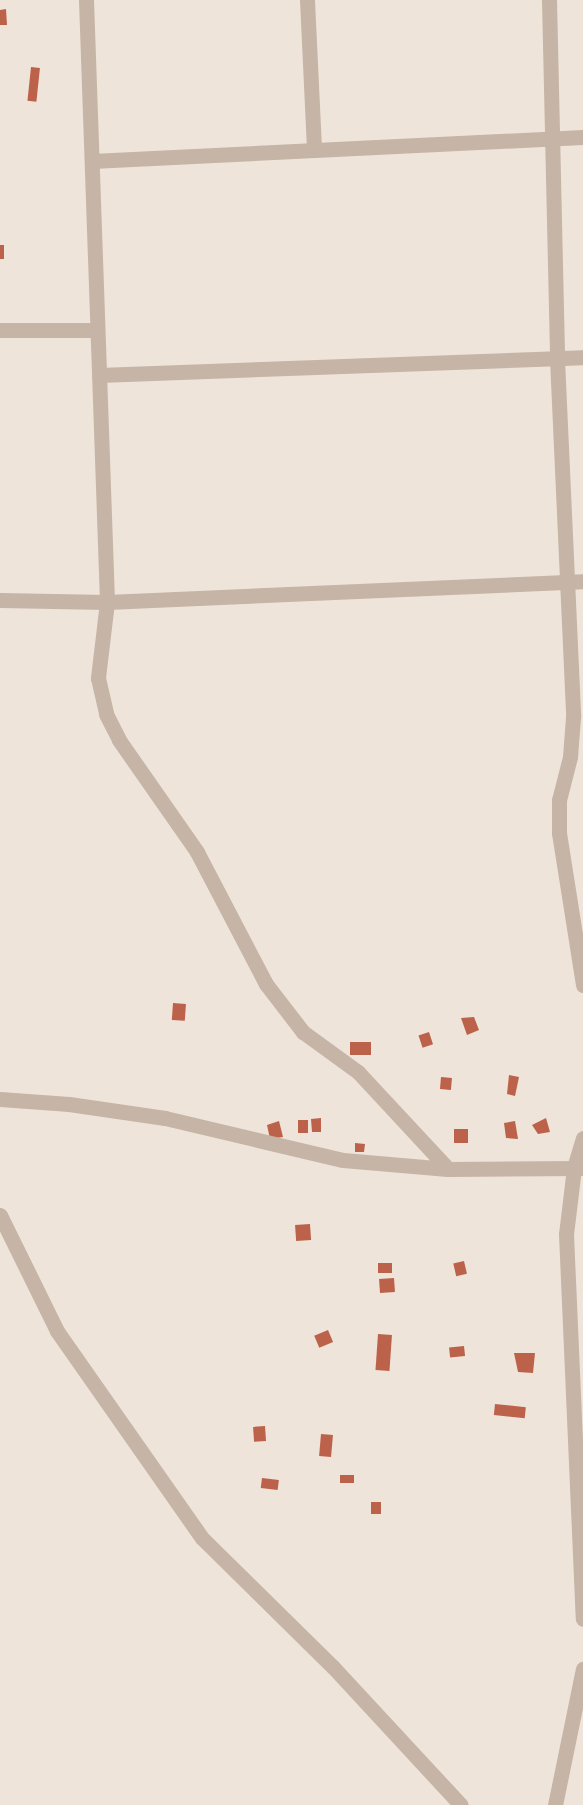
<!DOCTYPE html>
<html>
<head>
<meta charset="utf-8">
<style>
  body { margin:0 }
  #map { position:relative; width:583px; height:1805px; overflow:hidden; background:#efe4d9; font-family:Raleway,sans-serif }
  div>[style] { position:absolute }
  .building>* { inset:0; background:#bc624a; transform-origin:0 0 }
  .street>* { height:15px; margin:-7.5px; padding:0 7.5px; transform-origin:7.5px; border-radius:7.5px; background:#c6b4a6 }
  span { translate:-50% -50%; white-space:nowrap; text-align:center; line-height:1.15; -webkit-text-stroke:5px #f7eee5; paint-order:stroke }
</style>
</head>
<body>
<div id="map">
  <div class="building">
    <div style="clip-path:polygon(6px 9px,7px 25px,0 25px,0 10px)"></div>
    <div style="left:31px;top:67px;width:9px;height:34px;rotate:6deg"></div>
    <div style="left:0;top:245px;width:4px;height:14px"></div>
    <div style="left:173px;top:1003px;width:13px;height:17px;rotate:4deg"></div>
    <div style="clip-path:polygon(474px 1017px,479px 1030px,467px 1035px,461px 1018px)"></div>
    <div style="left:429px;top:1032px;width:13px;height:11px;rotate:72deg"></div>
    <div style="left:350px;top:1042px;width:21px;height:13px"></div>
    <div style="clip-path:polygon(509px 1075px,519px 1077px,515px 1096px,507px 1094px)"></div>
    <div style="left:441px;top:1077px;width:11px;height:12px;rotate:5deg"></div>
    <div style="clip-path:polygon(321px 1118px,321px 1132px,312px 1132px,311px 1119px)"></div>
    <div style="clip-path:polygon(546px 1118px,550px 1132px,538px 1134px,532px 1125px)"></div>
    <div style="left:298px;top:1120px;width:10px;height:13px"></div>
    <div style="clip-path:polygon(279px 1121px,283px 1137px,270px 1139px,267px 1125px)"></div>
    <div style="clip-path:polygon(515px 1121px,518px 1139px,506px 1138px,504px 1123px)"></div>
    <div style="left:454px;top:1129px;width:14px;height:14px"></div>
    <div style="clip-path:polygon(355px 1143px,365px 1144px,364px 1152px,355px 1152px)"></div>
    <div style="left:310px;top:1224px;width:16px;height:15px;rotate:86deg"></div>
    <div style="left:464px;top:1261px;width:13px;height:11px;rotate:77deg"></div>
    <div style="left:378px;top:1263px;width:14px;height:10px"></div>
    <div style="left:394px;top:1278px;width:14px;height:15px;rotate:86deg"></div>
    <div style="left:328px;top:1330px;width:13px;height:15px;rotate:67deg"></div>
    <div style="left:378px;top:1334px;width:14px;height:36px;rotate:4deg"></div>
    <div style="left:464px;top:1346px;width:10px;height:15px;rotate:84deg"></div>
    <div style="clip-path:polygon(514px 1353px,535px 1353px,533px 1373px,518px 1372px)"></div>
    <div style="left:495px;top:1404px;width:31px;height:11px;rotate:6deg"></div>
    <div style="left:265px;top:1426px;width:15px;height:12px;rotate:86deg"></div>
    <div style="left:321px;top:1434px;width:12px;height:22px;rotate:5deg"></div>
    <div style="left:340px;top:1475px;width:14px;height:8px"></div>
    <div style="left:262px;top:1478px;width:17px;height:10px;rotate:7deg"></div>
    <div style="left:371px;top:1502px;width:10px;height:12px"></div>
  </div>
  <div class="street">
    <div style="left:86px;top:0;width:602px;rotate:88deg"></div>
    <div style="left:107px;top:602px;width:77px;rotate:96.8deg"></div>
    <div style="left:98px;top:678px;width:37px;rotate:77deg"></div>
    <div style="left:106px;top:714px;width:29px;rotate:63deg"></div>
    <div style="left:119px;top:740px;width:136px;rotate:55.1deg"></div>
    <div style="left:197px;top:852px;width:149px;rotate:62.4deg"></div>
    <div style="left:266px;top:984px;width:61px;rotate:52.4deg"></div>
    <div style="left:303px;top:1032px;width:68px;rotate:36deg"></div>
    <div style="left:358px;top:1072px;width:132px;rotate:47.1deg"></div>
    <div style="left:307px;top:0;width:149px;rotate:87.3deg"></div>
    <div style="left:549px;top:0;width:359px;rotate:88.7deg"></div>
    <div style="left:557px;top:359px;width:358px;rotate:87.4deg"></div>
    <div style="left:573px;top:717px;width:40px;rotate:94.3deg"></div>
    <div style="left:570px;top:757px;width:44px;rotate:104.3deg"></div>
    <div style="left:559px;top:800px;width:33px;rotate:90deg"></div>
    <div style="left:559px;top:833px;width:154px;rotate:81deg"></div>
    <div style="left:92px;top:161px;width:492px;rotate:-2.8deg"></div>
    <div style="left:0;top:330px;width:97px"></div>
    <div style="left:99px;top:375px;width:484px;rotate:-2.1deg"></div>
    <div style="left:0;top:600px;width:107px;rotate:1.1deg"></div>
    <div style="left:107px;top:602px;width:476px;rotate:-2.5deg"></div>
    <div style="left:0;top:1099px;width:69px;rotate:4.1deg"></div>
    <div style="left:69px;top:1104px;width:97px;rotate:8.3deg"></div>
    <div style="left:165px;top:1118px;width:183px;rotate:13.3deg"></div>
    <div style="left:343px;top:1160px;width:105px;rotate:4.9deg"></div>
    <div style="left:448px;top:1169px;width:135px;rotate:-0.4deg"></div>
    <div style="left:583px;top:1138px;width:31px;rotate:107deg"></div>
    <div style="left:574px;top:1168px;width:66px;rotate:96.9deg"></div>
    <div style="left:566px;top:1234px;width:385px;rotate:87.5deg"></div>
    <div style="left:0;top:1215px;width:129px;rotate:63.8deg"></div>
    <div style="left:57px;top:1331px;width:253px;rotate:55deg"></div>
    <div style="left:202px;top:1538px;width:184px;rotate:44.6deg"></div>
    <div style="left:333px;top:1667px;width:188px;rotate:47.2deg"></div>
    <div style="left:555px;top:1805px;width:139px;rotate:-78.4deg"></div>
  </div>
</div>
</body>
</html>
